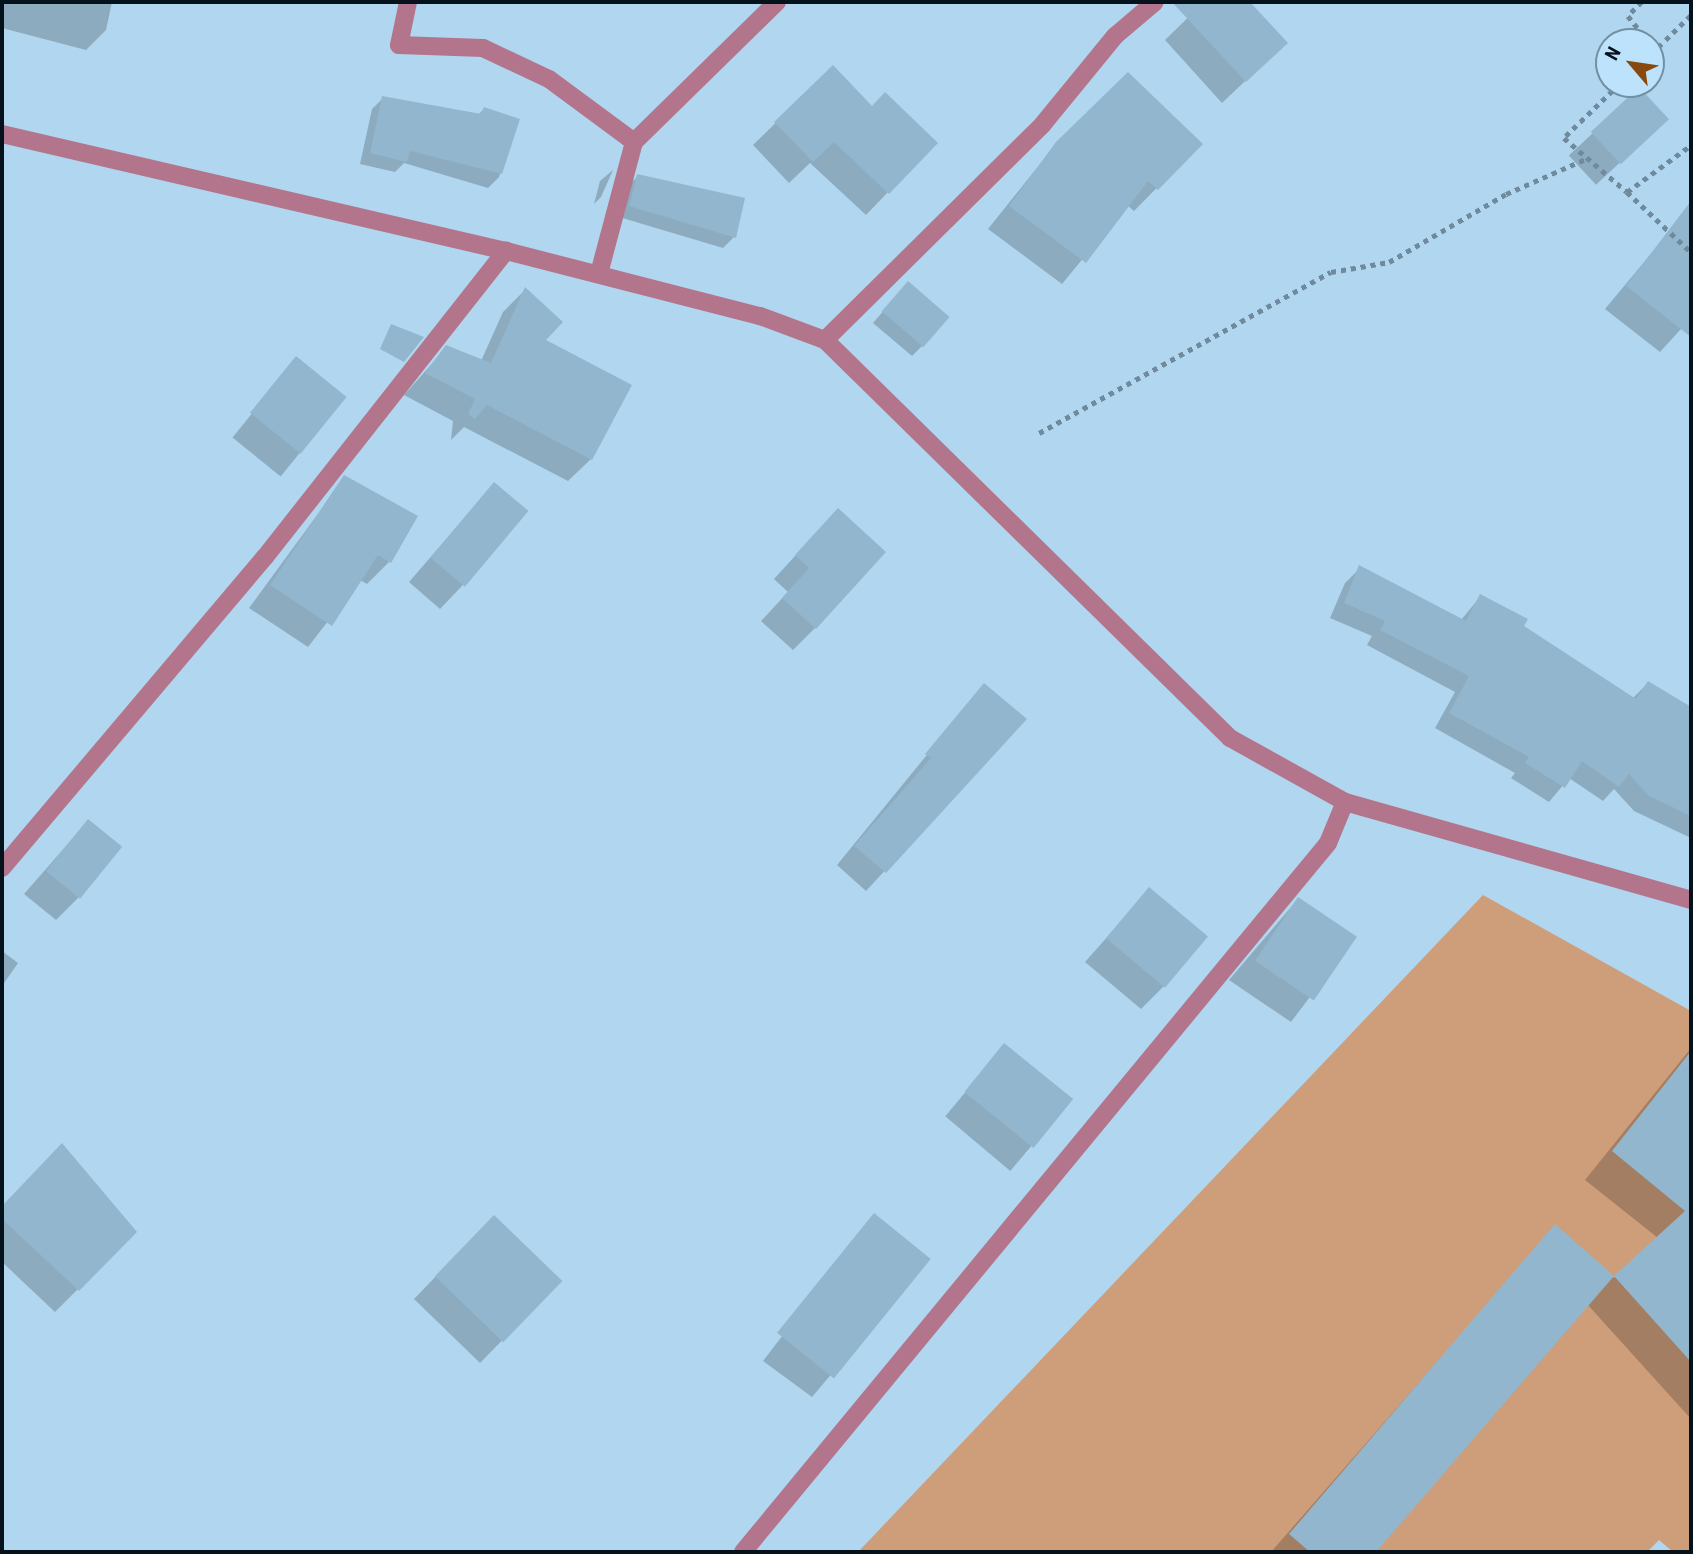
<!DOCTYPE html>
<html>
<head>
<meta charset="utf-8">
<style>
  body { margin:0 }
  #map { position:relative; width:1693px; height:1554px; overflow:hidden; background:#b1d6ef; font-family:"Roboto Condensed",sans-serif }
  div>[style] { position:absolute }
  .green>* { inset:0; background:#ce9e7b }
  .shadow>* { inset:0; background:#0003; transform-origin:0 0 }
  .building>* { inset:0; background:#91b6cd; transform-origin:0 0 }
  .path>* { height:4.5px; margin-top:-2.25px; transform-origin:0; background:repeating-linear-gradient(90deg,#6f8a9d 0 5px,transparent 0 10px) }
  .lane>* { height:18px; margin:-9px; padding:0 9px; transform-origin:9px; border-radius:9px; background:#b2758b }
  .street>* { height:18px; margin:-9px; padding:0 9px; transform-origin:9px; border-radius:9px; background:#b2758b }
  span { translate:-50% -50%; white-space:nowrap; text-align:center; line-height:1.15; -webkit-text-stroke:5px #bde3fc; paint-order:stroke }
  .frame { position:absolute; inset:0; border:4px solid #05121b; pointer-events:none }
  .north { position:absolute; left:1595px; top:28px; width:70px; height:70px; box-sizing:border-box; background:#bde3fc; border:2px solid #738fa2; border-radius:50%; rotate:299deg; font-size:19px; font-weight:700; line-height:28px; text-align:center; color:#05121b }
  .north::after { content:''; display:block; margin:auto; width:24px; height:32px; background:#87490d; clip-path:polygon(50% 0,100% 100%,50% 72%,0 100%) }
</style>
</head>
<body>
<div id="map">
  <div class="green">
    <div style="clip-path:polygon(1483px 895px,1691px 1011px,1691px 1552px,1673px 1552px,1659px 1540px,1647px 1552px,858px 1552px)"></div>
  </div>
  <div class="shadow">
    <div style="clip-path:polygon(2px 2px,112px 2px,106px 30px,86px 50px,2px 28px)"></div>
    <div style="clip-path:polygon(1204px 2px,1247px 2px,1285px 43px,1222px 103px,1165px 40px)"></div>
    <div style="clip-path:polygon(833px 67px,871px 108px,935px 143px,866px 215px,810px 163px,789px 183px,753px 145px)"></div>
    <div style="left:1639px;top:90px;width:40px;height:96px;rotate:47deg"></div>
    <div style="clip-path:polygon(383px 98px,478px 115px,484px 109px,518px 121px,499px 177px,488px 188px,404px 163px,395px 172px,360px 164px,372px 109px)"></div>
    <div style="clip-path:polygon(1057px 143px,1200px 144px,1134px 211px,1127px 205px,1062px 284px,988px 229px)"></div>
    <div style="clip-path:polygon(613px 170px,601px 197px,594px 204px,600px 181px)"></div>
    <div style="clip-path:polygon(638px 176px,743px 200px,734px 237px,723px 248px,619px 217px,627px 187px)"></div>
    <div style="clip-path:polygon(1675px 225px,1691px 238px,1691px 318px,1660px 352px,1605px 309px)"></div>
    <div style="clip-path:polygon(525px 290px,591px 459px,568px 481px,464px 427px,451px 440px,453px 421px,404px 395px,447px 347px,481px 361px,503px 312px)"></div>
    <div style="clip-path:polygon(898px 294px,923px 345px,912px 356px,873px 323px)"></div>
    <div style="left:296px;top:359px;width:62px;height:101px;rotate:39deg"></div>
    <div style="clip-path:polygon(345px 477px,389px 562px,367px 584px,360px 580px,308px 647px,249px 608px)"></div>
    <div style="clip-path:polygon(494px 484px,462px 586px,440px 609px,409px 582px)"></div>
    <div style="clip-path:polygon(816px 533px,815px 628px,793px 650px,761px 621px,788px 592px,774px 579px)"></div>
    <div style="clip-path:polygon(1360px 568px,1461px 620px,1480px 597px,1632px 699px,1648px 683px,1691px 707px,1691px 838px,1634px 811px,1614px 789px,1603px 801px,1569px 778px,1549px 802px,1511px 778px,1515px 773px,1435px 728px,1455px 692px,1367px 645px,1372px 636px,1330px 618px,1345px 583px)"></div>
    <div style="clip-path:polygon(984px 685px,1025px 719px,866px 891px,837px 865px)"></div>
    <div style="clip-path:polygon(88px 821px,78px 898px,56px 920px,24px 894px)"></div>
    <div style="clip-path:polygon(1149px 890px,1164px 986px,1141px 1009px,1085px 962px)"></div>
    <div style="clip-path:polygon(1298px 899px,1355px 937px,1291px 1022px,1229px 980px)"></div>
    <div style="clip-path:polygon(2px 951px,18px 963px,2px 986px)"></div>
    <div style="left:1005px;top:1045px;width:85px;height:93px;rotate:40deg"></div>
    <div style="clip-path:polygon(1691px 1048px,1691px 1419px,1587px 1304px,1374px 1552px,1271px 1552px,1555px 1227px,1614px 1278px,1658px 1238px,1585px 1180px)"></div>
    <div style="clip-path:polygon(62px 1146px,135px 1232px,55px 1312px,2px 1262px,2px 1207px)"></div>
    <div style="clip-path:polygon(874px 1216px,928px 1260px,812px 1397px,763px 1361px)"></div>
    <div style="clip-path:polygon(471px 1240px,560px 1281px,480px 1363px,414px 1299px)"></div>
  </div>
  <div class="building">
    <div style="clip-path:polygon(1172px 2px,1250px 2px,1288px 43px,1246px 82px)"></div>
    <div style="clip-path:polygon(833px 65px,872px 106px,885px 92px,938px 143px,889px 194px,834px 142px,813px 162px,774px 122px)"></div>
    <div style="clip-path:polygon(1128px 72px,1203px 144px,1158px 190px,1148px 181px,1086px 263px,1009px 206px,1056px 142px)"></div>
    <div style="left:1639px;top:87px;width:44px;height:66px;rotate:47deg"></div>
    <div style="clip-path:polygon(382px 96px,481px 114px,484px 107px,520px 119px,502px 174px,410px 151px,407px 162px,370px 153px)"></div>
    <div style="clip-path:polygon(637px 174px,745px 198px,736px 238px,629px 206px)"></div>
    <div style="clip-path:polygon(1691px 201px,1691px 337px,1626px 286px)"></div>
    <div style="left:908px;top:281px;width:55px;height:40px;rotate:41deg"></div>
    <div style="clip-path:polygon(525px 287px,563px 322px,546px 340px,632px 385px,592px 460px,487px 405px,475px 419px,468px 414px,475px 399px,425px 373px,446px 345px,491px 363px)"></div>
    <div style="clip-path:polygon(391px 324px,424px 337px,404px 362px,380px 349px)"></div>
    <div style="left:296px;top:356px;width:65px;height:73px;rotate:39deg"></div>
    <div style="clip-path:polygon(344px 475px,418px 516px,391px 563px,378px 555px,332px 626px,270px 585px)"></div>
    <div style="left:494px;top:482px;width:45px;height:99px;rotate:40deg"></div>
    <div style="clip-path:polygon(838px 508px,886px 552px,816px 629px,782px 598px,809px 568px,795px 555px)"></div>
    <div style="clip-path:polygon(1359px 565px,1466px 621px,1480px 594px,1528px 619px,1524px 626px,1636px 699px,1648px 681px,1691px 707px,1691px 816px,1649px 796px,1629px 774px,1619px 787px,1582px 761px,1565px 788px,1525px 763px,1529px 757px,1449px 713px,1469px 676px,1380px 630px,1385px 621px,1344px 603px)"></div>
    <div style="clip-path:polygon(984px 683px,1027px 719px,886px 873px,854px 846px,931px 758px,925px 754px)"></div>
    <div style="left:88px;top:819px;width:44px;height:67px;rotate:39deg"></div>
    <div style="left:1149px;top:887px;width:77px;height:67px;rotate:40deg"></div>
    <div style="left:1298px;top:897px;width:71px;height:77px;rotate:34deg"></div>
    <div style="left:1004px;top:1043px;width:89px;height:63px;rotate:39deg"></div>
    <div style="clip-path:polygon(1691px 1051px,1691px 1362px,1614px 1276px,1685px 1211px,1612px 1151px)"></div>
    <div style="clip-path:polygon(62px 1143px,137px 1232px,79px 1291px,2px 1219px,2px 1206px)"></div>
    <div style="left:874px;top:1213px;width:73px;height:154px;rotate:39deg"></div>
    <div style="left:494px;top:1215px;width:95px;height:85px;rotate:44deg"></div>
    <div style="clip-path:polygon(1555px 1224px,1614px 1276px,1376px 1552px,1310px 1552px,1289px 1534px)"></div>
  </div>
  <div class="path">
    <div style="left:1642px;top:2px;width:20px;rotate:135deg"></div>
    <div style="left:1628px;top:16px;width:33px;rotate:51deg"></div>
    <div style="left:1651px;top:54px;width:56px;rotate:-44.3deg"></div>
    <div style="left:1620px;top:84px;width:78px;rotate:136deg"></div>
    <div style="left:1564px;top:138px;width:83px;rotate:40.6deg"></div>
    <div style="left:1627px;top:192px;width:79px;rotate:-36.3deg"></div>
    <div style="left:1627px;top:192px;width:88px;rotate:43.2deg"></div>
    <div style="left:1039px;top:433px;width:333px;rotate:-28.9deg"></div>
    <div style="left:1331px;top:272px;width:59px;rotate:-9.8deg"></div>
    <div style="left:1389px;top:262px;width:135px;rotate:-30.2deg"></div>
    <div style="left:1506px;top:194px;width:90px;rotate:-23.7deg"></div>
  </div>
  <div class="lane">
    <div style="left:408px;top:2px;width:44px;rotate:101.8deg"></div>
    <div style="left:399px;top:45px;width:84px;rotate:2deg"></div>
    <div style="left:483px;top:48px;width:73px;rotate:25.2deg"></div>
    <div style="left:549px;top:79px;width:106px;rotate:36.5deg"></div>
    <div style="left:634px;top:142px;width:137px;rotate:104.9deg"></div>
    <div style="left:634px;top:142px;width:200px;rotate:-44.4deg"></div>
    <div style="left:825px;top:340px;width:307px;rotate:-44.7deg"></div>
    <div style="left:1043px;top:124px;width:114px;rotate:-50.7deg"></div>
    <div style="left:1115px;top:36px;width:52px;rotate:-40.4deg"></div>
    <div style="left:2px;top:868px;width:407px;rotate:-49.8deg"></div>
    <div style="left:265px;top:557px;width:390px;rotate:-51.8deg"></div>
  </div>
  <div class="street">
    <div style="left:2px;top:134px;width:517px;rotate:13.07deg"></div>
    <div style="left:506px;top:251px;width:262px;rotate:14.4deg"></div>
    <div style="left:760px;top:316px;width:69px;rotate:20.3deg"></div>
    <div style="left:825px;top:340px;width:568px;rotate:44.5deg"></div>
    <div style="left:1230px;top:738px;width:132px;rotate:29.1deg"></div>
    <div style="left:1345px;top:802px;width:360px;rotate:15.8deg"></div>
    <div style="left:743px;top:1552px;width:919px;rotate:-50.47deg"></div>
    <div style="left:1328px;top:843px;width:44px;rotate:-67.5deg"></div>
  </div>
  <div class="frame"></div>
  <div class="north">N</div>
</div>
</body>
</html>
